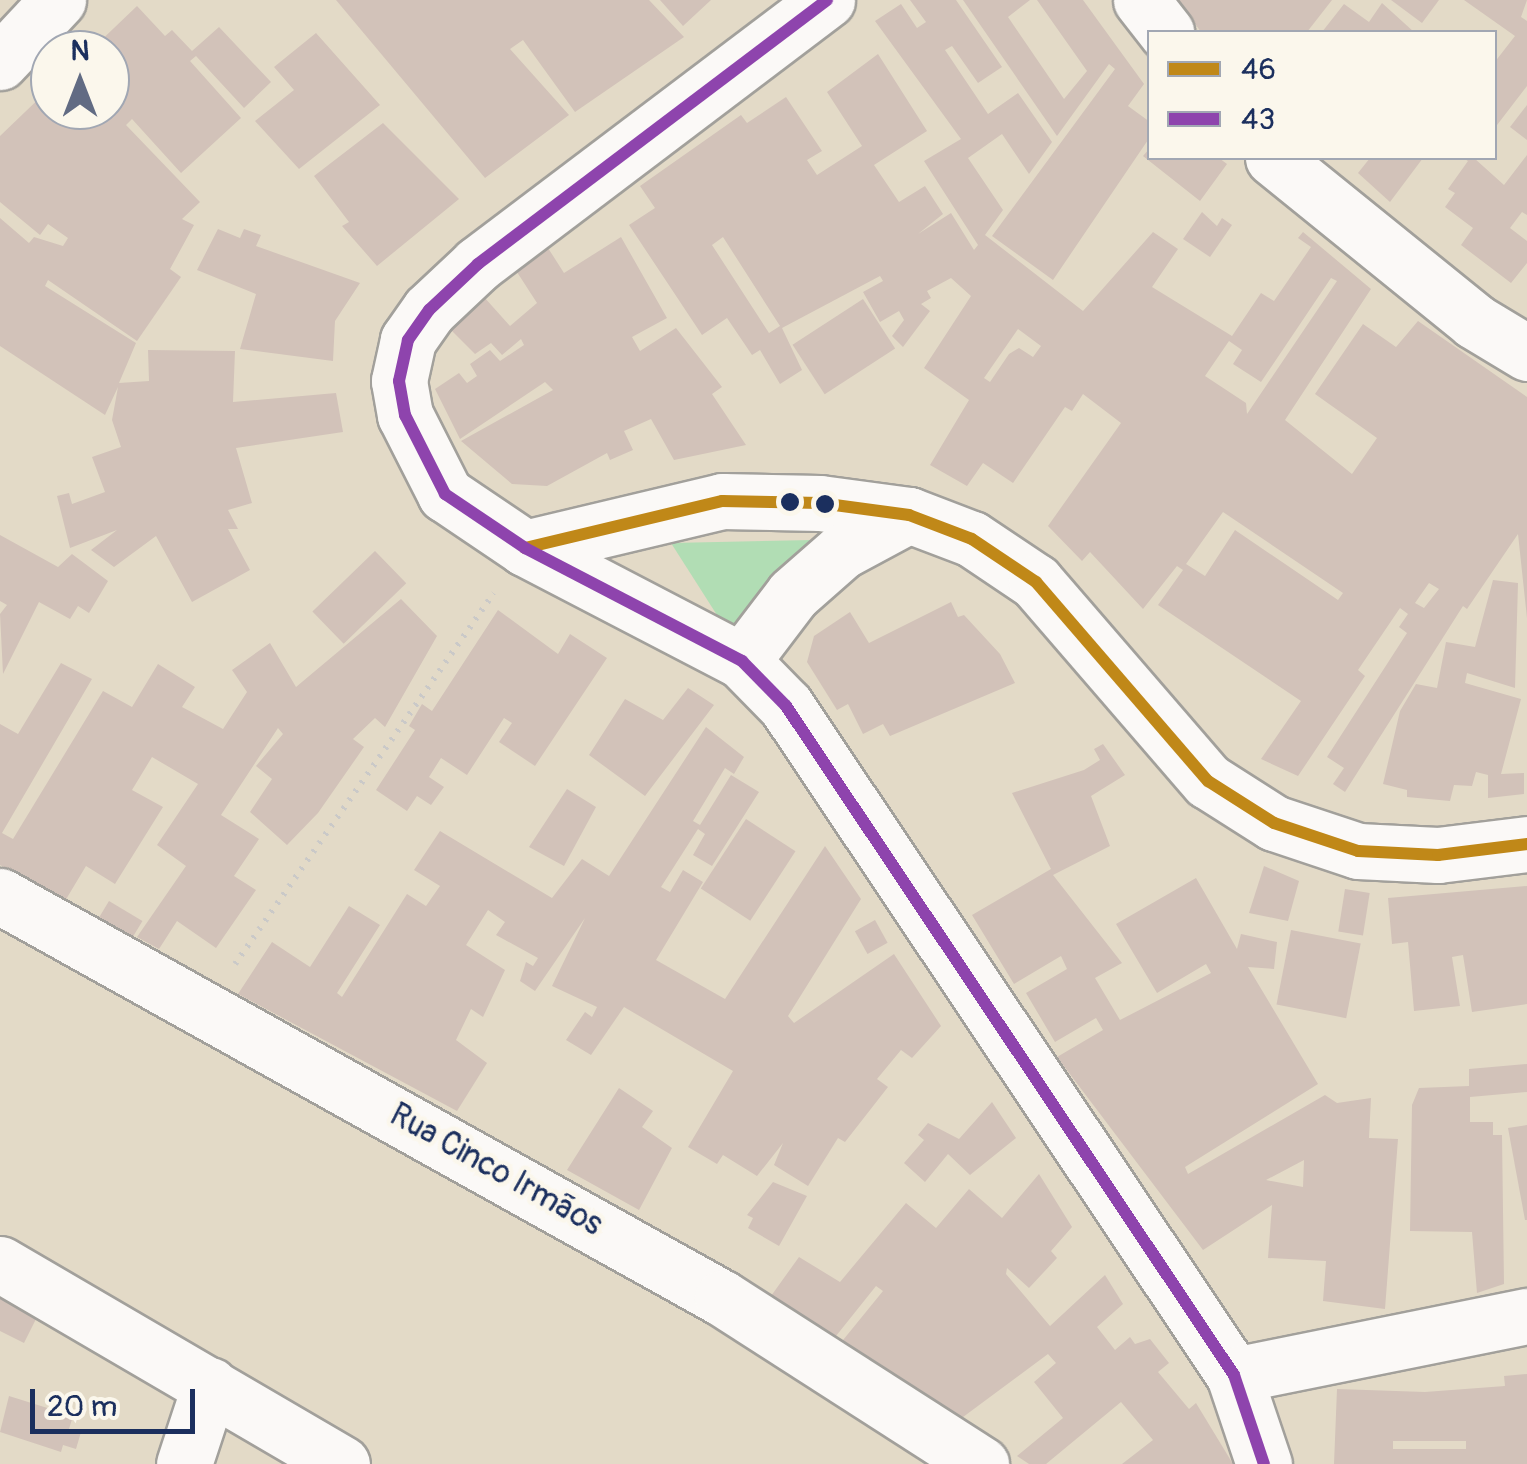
<!DOCTYPE html>
<html>
<head>
<meta charset="utf-8">
<style>
  body { margin:0 }
  #map { position:relative; width:1527px; height:1464px; overflow:hidden; background:#e3dac7; font-family:Pangolin,sans-serif }
  div>[style] { position:absolute }
  .green>* { inset:0; background:#b1ddb4 }
  .building>* { inset:0; background:#d2c2b9; transform-origin:0 0 }
  .path>* { height:6px; margin-top:-3px; transform-origin:0; background:repeating-linear-gradient(90deg,#cac9c8 0 2.5px,transparent 0 10.5px) }
  .roads { filter:drop-shadow(2px 0 #a2a09b) drop-shadow(-2px 0 #a2a09b) drop-shadow(0 2px #a2a09b) drop-shadow(0 -2px #a2a09b) }
  .minor>* { height:55px; margin:-27.5px; padding:0 27.5px; transform-origin:27.5px; border-radius:27.5px; background:#fbf9f7 }
  .bus-1>* { height:12px; margin:-6px; padding:0 6px; transform-origin:6px; border-radius:6px; background:#c08818 }
  .bus-2>* { height:12px; margin:-6px; padding:0 6px; transform-origin:6px; border-radius:6px; background:#8e44ad }
  .dots>* { width:28px; height:28px; translate:-50% -50%; box-sizing:border-box; border:5px solid #fbf7ec; border-radius:50% }
  span { translate:-50% -50%; white-space:nowrap; text-align:center; line-height:1.15; -webkit-text-stroke:9px #fbf7ec; paint-order:stroke }
  .street-label { font-size:32px; color:#1b2f5e }
  .legend { position:absolute; left:1147px; top:30px; width:350px; height:130px; box-sizing:border-box; background:#fbf7ec; border:2px solid #a1a7b3; margin:0; padding:12px 18px; list-style:none; font-size:30px; color:#1b2f5e }
  .legend li { display:flex; align-items:center; gap:20px; height:50px }
  .legend b { width:50px; border:2px solid #a1a7b3 }
  .north { position:absolute; left:30px; top:30px; width:100px; height:100px; box-sizing:border-box; background:#fbf7ec; border:2px solid #a1a7b3; border-radius:50%; rotate:0deg; font-size:28px; font-weight:700; line-height:40px; text-align:center; color:#1b2f5e }
  .north::after { content:''; display:block; margin:auto; width:35px; height:45px; background:#616b83; clip-path:polygon(50% 0,100% 100%,50% 72%,0 100%) }
  .scale { position:absolute; left:30px; top:1389px; width:165px; height:45px; box-sizing:border-box; border:5px solid #1b2f5e; border-top:0; padding-left:12px; font-size:30px; line-height:35px; white-space:nowrap; color:#1b2f5e; -webkit-text-stroke:8px #fbf7ec; paint-order:stroke }
</style>
</head>
<body>
<div id="map">
  <div class="green">
    <div style="clip-path:polygon(813px 540px,731px 637px,671px 543px)"></div>
  </div>
  <div class="building">
    <div style="clip-path:polygon(336px 0,649px 0,684px 37px,575px 112px,523px 40px,510px 49px,569px 115px,485px 178px)"></div>
    <div style="clip-path:polygon(660px 0,711px 0,683px 26px)"></div>
    <div style="clip-path:polygon(evenodd,910px 0,956px 0,1002px 67px,978px 83px,952px 46px,945px 50px,988px 114px,1018px 93px,1052px 142px,1029px 174px,1002px 134px,968px 158px,1003px 210px,985px 235px,1083px 311px,1153px 232px,1178px 249px,1152px 287px,1232px 336px,1261px 293px,1274px 301px,1311px 247px,1298px 238px,1303px 232px,1371px 289px,1285px 420px,1352px 474px,1377px 438px,1315px 394px,1363px 324px,1396px 347px,1418px 321px,1527px 397px,1527px 618px,1518px 534px,1467px 609px,1463px 606px,1345px 792px,1333px 784px,1344px 768px,1327px 757px,1407px 633px,1399px 627px,1408px 614px,1400px 608px,1358px 670px,1365px 676px,1298px 776px,1261px 759px,1301px 701px,1158px 605px,1183px 570px,1177px 566px,1143px 609px,1090px 552px,1082px 561px,1048px 526px,1121px 423px,1083px 394px,1072px 411px,1065px 407px,1013px 483px,983px 463px,967px 486px,930px 465px,969px 400px,924px 368px,971px 296px,951px 278px,927px 291px,931px 298px,921px 304px,930px 311px,903px 347px,892px 336px,904px 320px,899px 311px,880px 322px,863px 292px,883px 281px,880px 276px,782px 328px,802px 370px,780px 384px,760px 350px,752px 355px,727px 318px,702px 335px,629px 225px,655px 208px,640px 186px,741px 115px,747px 123px,786px 97px,822px 151px,807px 160px,817px 175px,862px 146px,827px 92px,878px 54px,927px 131px,874px 165px,899px 202px,925px 186px,943px 214px,918px 234px,951px 213px,974px 250px,978px 245px,924px 161px,961px 139px,875px 21px,901px 4px,917px 28px,926px 22px,910px 0,723px 237px,780px 326px,769px 333px,712px 245px,723px 237px,910px 0,1331px 278px,1337px 281px,1247px 414px,1246px 403px,1205px 376px,1229px 341px,1242px 350px,1233px 364px,1261px 382px,1331px 278px,910px 0,1018px 329px,1041px 346px,1033px 357px,1019px 348px,1009px 354px,990px 382px,984px 378px,1018px 329px,910px 0,1223px 512px,1343px 593px,1338px 600px,1235px 530px,1205px 576px,1186px 564px,1223px 512px,910px 0,1429px 583px,1439px 589px,1424px 608px,1415px 603px,1429px 583px)"></div>
    <div style="clip-path:polygon(963px 0,1030px 0,1008px 17px,1064px 99px,1087px 71px,1037px 0,1083px 0,1144px 84px,1128px 106px,1150px 122px,1150px 137px,1053px 280px,992px 236px,1115px 69px,1109px 64px,1057px 136px)"></div>
    <div style="clip-path:polygon(1178px 0,1332px 0,1307px 32px,1201px 32px)"></div>
    <div style="clip-path:polygon(1391px 0,1439px 0,1422px 23px)"></div>
    <div style="clip-path:polygon(1464px 0,1527px 0,1521px 17px,1527px 21px,1527px 86px,1494px 129px,1494px 63px,1515px 36px)"></div>
    <div style="clip-path:polygon(1382px 3px,1414px 32px,1322px 32px,1344px 4px,1369px 22px)"></div>
    <div style="clip-path:polygon(137px 6px,165px 36px,172px 30px,192px 51px,219px 27px,271px 82px,244px 108px,196px 56px,190px 61px,241px 118px,181px 173px,132px 119px,126px 125px,200px 202px,182px 219px,194px 225px,170px 269px,181px 277px,137px 341px,48px 280px,45px 286px,136px 343px,119px 383px,149px 381px,148px 350px,235px 351px,233px 402px,336px 393px,343px 432px,236px 448px,252px 503px,228px 510px,238px 529px,228px 529px,250px 570px,192px 602px,156px 536px,114px 567px,91px 550px,117px 530px,70px 548px,57px 496px,69px 493px,72px 504px,105px 492px,92px 457px,121px 447px,112px 420px,118px 387px,105px 415px,0 346px,0 218px,29px 243px,34px 237px,63px 246px,68px 238px,48px 224px,40px 235px,0 202px,0 136px,50px 88px,50px 110px,110px 110px,110px 50px,91px 50px)"></div>
    <div style="clip-path:polygon(316px 33px,380px 105px,299px 169px,255px 121px,294px 90px,274px 67px)"></div>
    <div style="clip-path:polygon(1527px 105px,1527px 140px,1510px 127px)"></div>
    <div style="clip-path:polygon(383px 123px,459px 199px,377px 266px,342px 226px,349px 222px,314px 176px)"></div>
    <div style="clip-path:polygon(1150px 148px,1150px 158px,1219px 158px,1227px 164px,1200px 201px,1143px 156px)"></div>
    <div style="clip-path:polygon(1527px 155px,1527px 215px,1522px 212px,1510px 228px,1527px 241px,1527px 263px,1511px 283px,1461px 245px,1473px 228px,1445px 207px,1455px 193px,1448px 189px,1468px 161px,1463px 158px,1474px 158px,1504px 185px)"></div>
    <div style="clip-path:polygon(1370px 158px,1423px 158px,1390px 202px,1358px 173px)"></div>
    <div style="clip-path:polygon(1202px 212px,1217px 226px,1222px 218px,1232px 225px,1210px 257px,1183px 239px)"></div>
    <div style="clip-path:polygon(218px 229px,240px 238px,244px 229px,261px 235px,256px 246px,360px 283px,335px 321px,333px 361px,240px 349px,256px 294px,197px 270px)"></div>
    <div style="clip-path:polygon(621px 237px,667px 318px,632px 337px,640px 351px,676px 328px,722px 387px,712px 394px,746px 445px,674px 460px,651px 419px,624px 431px,633px 450px,610px 460px,607px 453px,547px 486px,512px 484px,461px 441px,553px 390px,545px 382px,460px 439px,435px 389px,459px 373px,467px 383px,477px 376px,470px 364px,490px 350px,500px 361px,524px 345px,521px 339px,502px 355px,491px 343px,475px 354px,450px 329px,484px 297px,510px 326px,537px 303px,515px 269px,548px 248px,564px 273px)"></div>
    <div style="left:863px;top:299px;width:59px;height:84px;rotate:57deg"></div>
    <div style="clip-path:polygon(0 535px,58px 567px,72px 554px,108px 581px,89px 613px,78px 606px,70px 619px,39px 602px,3px 674px,0 614px,7px 605px,0 601px)"></div>
    <div style="left:375px;top:551px;width:45px;height:87px;rotate:46deg"></div>
    <div style="clip-path:polygon(1493px 580px,1518px 583px,1515px 688px,1467px 673px,1465px 683px,1521px 699px,1501px 774px,1524px 773px,1524px 794px,1488px 798px,1488px 775px,1476px 772px,1472px 786px,1454px 785px,1450px 801px,1407px 797px,1407px 790px,1383px 784px,1400px 711px,1416px 684px,1437px 688px,1446px 642px,1475px 647px)"></div>
    <div style="clip-path:polygon(401px 599px,437px 636px,385px 727px,375px 718px,353px 739px,364px 747px,318px 813px,287px 845px,250px 812px,272px 779px,256px 766px,283px 734px,278px 728px,221px 815px,259px 839px,234px 876px,256px 890px,216px 948px,177px 921px,159px 949px,137px 937px,186px 866px,157px 845px,198px 784px,152px 757px,132px 790px,163px 807px,115px 884px,86px 866px,65px 901px,0 865px,0 724px,18px 734px,61px 663px,92px 679px,2px 833px,13px 839px,103px 691px,132px 707px,158px 664px,195px 687px,182px 707px,223px 729px,247px 692px,232px 670px,270px 643px,296px 687px)"></div>
    <div style="clip-path:polygon(951px 602px,958px 617px,964px 615px,1000px 654px,1015px 683px,890px 736px,883px 724px,863px 734px,848px 704px,837px 710px,807px 662px,814px 636px,850px 612px,869px 643px)"></div>
    <div style="clip-path:polygon(498px 610px,558px 654px,570px 634px,607px 658px,535px 766px,499px 742px,512px 723px,504px 718px,467px 775px,441px 758px,429px 777px,444px 787px,431px 805px,417px 796px,407px 811px,376px 790px,415px 730px,409px 726px,422px 704px,432px 711px)"></div>
    <div style="clip-path:polygon(688px 688px,714px 705px,645px 796px,589px 755px,625px 699px,663px 720px)"></div>
    <div style="clip-path:polygon(706px 727px,744px 757px,734px 774px,725px 768px,693px 821px,700px 825px,731px 775px,759px 792px,712px 866px,693px 855px,705px 834px,698px 829px,661px 887px,670px 892px,683px 870px,703px 882px,656px 960px,725px 999px,825px 846px,861px 899px,788px 1016px,794px 1023px,894px 954px,941px 1026px,912px 1058px,901px 1050px,877px 1079px,888px 1087px,845px 1142px,838px 1138px,808px 1186px,774px 1165px,783px 1143px,757px 1176px,723px 1155px,717px 1164px,688px 1147px,733px 1071px,624px 1007px,591px 1055px,566px 1040px,585px 1012px,592px 1017px,597px 1007px,552px 986px,585px 918px,535px 991px,520px 981px,526px 962px,533px 966px,538px 958px,496px 935px,505px 922px,488px 910px,466px 945px,505px 970px,483px 1017px,471px 1009px,456px 1040px,487px 1063px,457px 1111px,238px 994px,272px 942px,310px 967px,349px 906px,380px 925px,337px 993px,342px 997px,407px 894px,426px 906px,440px 886px,414px 870px,440px 831px,552px 898px,582px 859px,609px 876px)"></div>
    <div style="clip-path:polygon(evenodd,1103px 744px,1125px 775px,1091px 796px,1110px 846px,1053px 875px,1122px 963px,1095px 978px,1120px 1020px,1211px 973px,1206px 964px,1157px 993px,1116px 924px,1196px 878px,1237px 949px,1241px 934px,1277px 942px,1274px 969px,1248px 967px,1318px 1084px,1185px 1167px,1188px 1174px,1325px 1095px,1337px 1103px,1371px 1098px,1369px 1138px,1398px 1139px,1385px 1309px,1323px 1301px,1326px 1261px,1268px 1258px,1272px 1205px,1203px 1250px,1057px 1057px,1103px 1030px,1096px 1018px,1055px 1042px,1026px 993px,1067px 969px,1061px 956px,1014px 984px,972px 915px,1051px 869px,1012px 793px,1084px 770px,1100px 760px,1094px 749px,1103px 744px,1304px 1160px,1303px 1187px,1266px 1180px,1304px 1160px)"></div>
    <div style="clip-path:polygon(567px 789px,596px 807px,564px 866px,529px 847px)"></div>
    <div style="left:746px;top:819px;width:59px;height:83px;rotate:33deg"></div>
    <div style="clip-path:polygon(1264px 866px,1299px 881px,1288px 921px,1249px 913px)"></div>
    <div style="clip-path:polygon(1527px 886px,1527px 1004px,1472px 1012px,1463px 955px,1452px 957px,1460px 1006px,1414px 1011px,1408px 942px,1392px 944px,1388px 898px)"></div>
    <div style="left:1345px;top:889px;width:25px;height:43px;rotate:9deg"></div>
    <div style="left:109px;top:901px;width:39px;height:19px;rotate:31deg"></div>
    <div style="left:875px;top:920px;width:26px;height:23px;rotate:61deg"></div>
    <div style="left:1291px;top:930px;width:71px;height:76px;rotate:11deg"></div>
    <div style="clip-path:polygon(1527px 1064px,1527px 1092px,1470px 1097px,1470px 1122px,1493px 1122px,1493px 1135px,1502px 1135px,1504px 1284px,1477px 1293px,1472px 1232px,1410px 1231px,1412px 1105px,1419px 1088px,1469px 1086px,1469px 1069px)"></div>
    <div style="clip-path:polygon(619px 1088px,653px 1111px,642px 1127px,672px 1148px,639px 1210px,567px 1170px)"></div>
    <div style="clip-path:polygon(992px 1102px,1016px 1138px,970px 1175px,948px 1154px,925px 1182px,904px 1163px,924px 1140px,918px 1135px,928px 1123px,959px 1139px)"></div>
    <div style="clip-path:polygon(1527px 1125px,1527px 1220px,1525px 1220px,1508px 1128px)"></div>
    <div style="clip-path:polygon(1039px 1174px,1072px 1227px,1051px 1251px,1057px 1258px,1029px 1288px,1007px 1268px,1006px 1274px,1050px 1326px,1105px 1275px,1123px 1304px,1097px 1327px,1115px 1350px,1130px 1337px,1135px 1344px,1150px 1339px,1169px 1363px,1158px 1372px,1189px 1409px,1196px 1403px,1233px 1464px,1122px 1464px,1153px 1440px,1121px 1402px,1046px 1464px,1029px 1464px,1017px 1456px,1063px 1418px,1034px 1382px,1056px 1363px,1048px 1354px,959px 1420px,839px 1345px,883px 1291px,876px 1286px,832px 1341px,766px 1303px,799px 1257px,840px 1282px,906px 1203px,936px 1228px,969px 1189px,1002px 1218px)"></div>
    <div style="clip-path:polygon(773px 1182px,807px 1196px,779px 1246px,748px 1228px,753px 1218px,747px 1215px)"></div>
    <div style="clip-path:polygon(0 1297px,37px 1317px,24px 1343px,0 1331px)"></div>
    <div style="clip-path:polygon(evenodd,1527px 1374px,1527px 1464px,1334px 1464px,1337px 1389px,1425px 1392px,1505px 1386px,1504px 1376px,1527px 1374px,1393px 1441px,1466px 1441px,1466px 1449px,1393px 1449px,1393px 1441px)"></div>
    <div style="clip-path:polygon(9px 1396px,73px 1416px,69px 1429px,81px 1432px,76px 1449px,63px 1445px,61px 1452px,0 1432px)"></div>
  </div>
  <div class="path">
    <div style="left:235px;top:964px;width:452px;rotate:-55.1deg"></div>
  </div>
  <div class="roads">
    <div class="minor">
      <div style="left:827px;top:0;width:438px;rotate:142.9deg"></div>
      <div style="left:478px;top:264px;width:67px;rotate:136.8deg"></div>
      <div style="left:429px;top:310px;width:37px;rotate:125deg"></div>
      <div style="left:408px;top:340px;width:42px;rotate:102.4deg"></div>
      <div style="left:399px;top:381px;width:35px;rotate:80deg"></div>
      <div style="left:405px;top:415px;width:89px;rotate:63.1deg"></div>
      <div style="left:445px;top:494px;width:97px;rotate:34deg"></div>
      <div style="left:525px;top:548px;width:245px;rotate:27.5deg"></div>
      <div style="left:742px;top:661px;width:63px;rotate:45.6deg"></div>
      <div style="left:786px;top:706px;width:805px;rotate:56.19deg"></div>
      <div style="left:1234px;top:1375px;width:94px;rotate:71.4deg"></div>
      <div style="left:1141px;top:0;width:41px;rotate:52deg"></div>
      <div style="left:0;top:62px;width:85px;rotate:-46.9deg"></div>
      <div style="left:1273px;top:158px;width:259px;rotate:39deg"></div>
      <div style="left:1474px;top:321px;width:62px;rotate:31.1deg"></div>
      <div style="left:525px;top:548px;width:203px;rotate:-13.4deg"></div>
      <div style="left:722px;top:501px;width:98px;rotate:1.2deg"></div>
      <div style="left:820px;top:503px;width:90px;rotate:7.7deg"></div>
      <div style="left:909px;top:515px;width:67px;rotate:20.9deg"></div>
      <div style="left:972px;top:539px;width:77px;rotate:33.9deg"></div>
      <div style="left:1036px;top:582px;width:263px;rotate:49.2deg"></div>
      <div style="left:1208px;top:781px;width:78px;rotate:32.5deg"></div>
      <div style="left:1274px;top:823px;width:89px;rotate:18.4deg"></div>
      <div style="left:1358px;top:851px;width:80px;rotate:2.9deg"></div>
      <div style="left:1438px;top:855px;width:90px;rotate:-7deg"></div>
      <div style="left:742px;top:661px;width:84px;rotate:-52.7deg"></div>
      <div style="left:793px;top:594px;width:65px;rotate:-41.3deg"></div>
      <div style="left:842px;top:551px;width:76px;rotate:-28.2deg"></div>
      <div style="left:0;top:896px;width:826px;rotate:29.11deg"></div>
      <div style="left:722px;top:1298px;width:308px;rotate:32.7deg"></div>
      <div style="left:0;top:1264px;width:396px;rotate:30.3deg"></div>
      <div style="left:1234px;top:1375px;width:299px;rotate:-11.4deg"></div>
      <div style="left:184px;top:1464px;width:83px;rotate:-71.8deg"></div>
    </div>
  </div>
  <div class="bus-1">
    <div style="left:525px;top:548px;width:203px;rotate:-13.4deg"></div>
    <div style="left:722px;top:501px;width:98px;rotate:1.2deg"></div>
    <div style="left:820px;top:503px;width:90px;rotate:7.7deg"></div>
    <div style="left:909px;top:515px;width:67px;rotate:20.9deg"></div>
    <div style="left:972px;top:539px;width:77px;rotate:33.9deg"></div>
    <div style="left:1036px;top:582px;width:263px;rotate:49.2deg"></div>
    <div style="left:1208px;top:781px;width:78px;rotate:32.5deg"></div>
    <div style="left:1274px;top:823px;width:89px;rotate:18.4deg"></div>
    <div style="left:1358px;top:851px;width:80px;rotate:2.9deg"></div>
    <div style="left:1438px;top:855px;width:90px;rotate:-7deg"></div>
  </div>
  <div class="bus-2">
    <div style="left:827px;top:0;width:438px;rotate:142.9deg"></div>
    <div style="left:478px;top:264px;width:67px;rotate:136.8deg"></div>
    <div style="left:429px;top:310px;width:37px;rotate:125deg"></div>
    <div style="left:408px;top:340px;width:42px;rotate:102.4deg"></div>
    <div style="left:399px;top:381px;width:35px;rotate:80deg"></div>
    <div style="left:405px;top:415px;width:89px;rotate:63.1deg"></div>
    <div style="left:445px;top:494px;width:97px;rotate:34deg"></div>
    <div style="left:525px;top:548px;width:245px;rotate:27.5deg"></div>
    <div style="left:742px;top:661px;width:63px;rotate:45.6deg"></div>
    <div style="left:786px;top:706px;width:805px;rotate:56.19deg"></div>
    <div style="left:1234px;top:1375px;width:94px;rotate:71.4deg"></div>
  </div>
  <div class="dots">
    <div style="left:790px;top:502px;background:#1b2f5e"></div>
    <div style="left:825px;top:504px;background:#1b2f5e"></div>
  </div>
  <div class="street-label">
    <span style="left:496px;top:1170px;rotate:29deg">Rua Cinco Irmãos</span>
  </div>
  <ul class="legend">
  <li><b style="height:12px;background:#c08818"></b>46</li>
  <li><b style="height:12px;background:#8e44ad"></b>43</li>
  </ul>
  <div class="north">N</div>
  <div class="scale">20 m</div>
</div>
</body>
</html>
